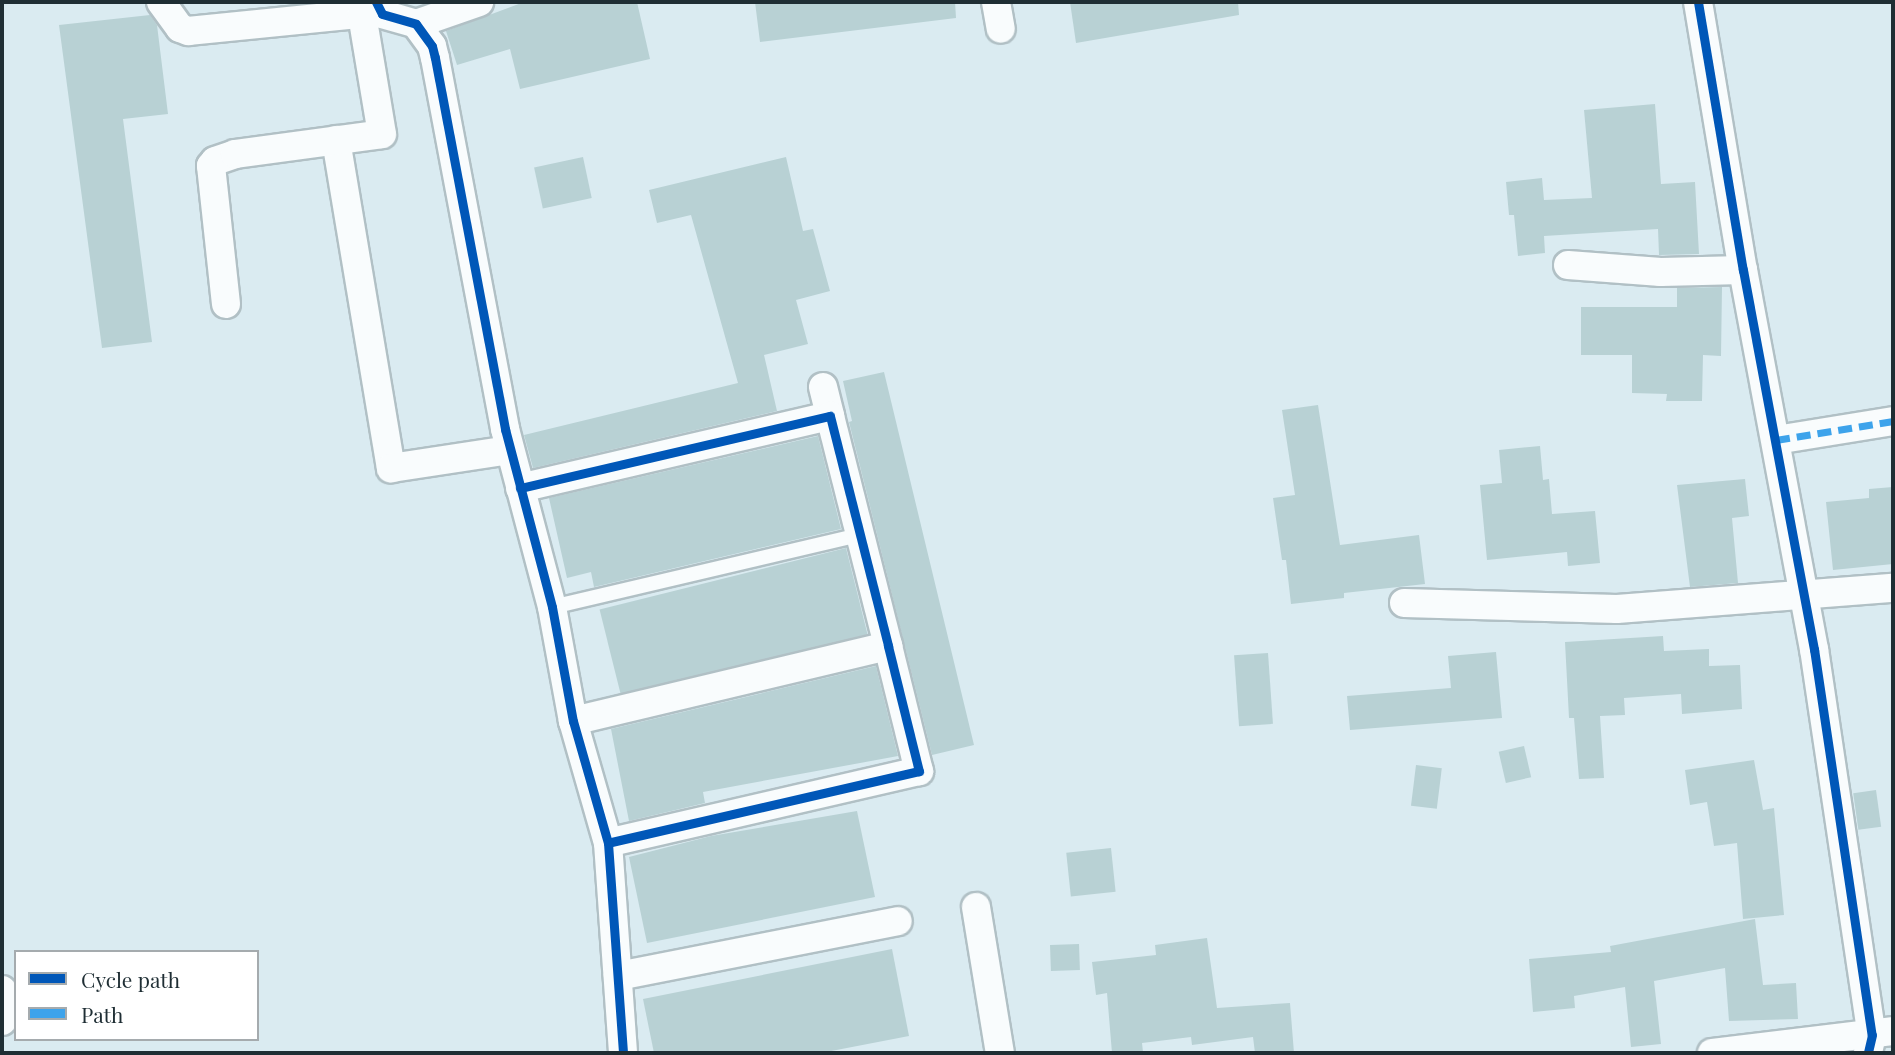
<!DOCTYPE html>
<html>
<head>
<meta charset="utf-8">
<style>
  body { margin:0 }
  #map { position:relative; width:1895px; height:1055px; overflow:hidden; background:#daebf1; font-family:"Playfair Display",serif }
  div>[style] { position:absolute }
  .building>* { inset:0; background:#b8d1d4; transform-origin:0 0 }
  .roads { filter:drop-shadow(2px 0 #b1c0c5) drop-shadow(-2px 0 #b1c0c5) drop-shadow(0 2px #b1c0c5) drop-shadow(0 -2px #b1c0c5) }
  .service>* { height:14px; margin:-7px; padding:0 7px; transform-origin:7px; border-radius:7px; background:#f9fcfd }
  .minor>* { height:28px; margin:-14px; padding:0 14px; transform-origin:14px; border-radius:14px; background:#f9fcfd }
  .quiet>* { height:7px; margin-top:-3.5px; transform-origin:0; background:repeating-linear-gradient(90deg,#3da3eb 0 14px,transparent 0 21px) }
  .cycleway>* { height:9px; margin:-4.5px; padding:0 4.5px; transform-origin:4.5px; border-radius:4.5px; background:#0057b8 }
  span { translate:-50% -50%; white-space:nowrap; text-align:center; line-height:1.15; -webkit-text-stroke:5px #fff; paint-order:stroke }
  .frame { position:absolute; inset:0; border:4px solid #1f2e34; pointer-events:none }
  .legend { position:absolute; left:14px; top:950px; width:245px; height:91px; box-sizing:border-box; background:#fff; border:2px solid #a5abae; margin:0; padding:9px 12px; list-style:none; font-size:21px; color:#1f2e34 }
  .legend li { display:flex; align-items:center; gap:14px; height:35px }
  .legend b { width:35px; border:2px solid #a5abae }
</style>
</head>
<body>
<div id="map">
  <div class="building">
    <div style="clip-path:polygon(524px 2px,637px 2px,650px 59px,520px 89px,510px 49px,457px 65px,446px 31px)"></div>
    <div style="clip-path:polygon(755px 2px,955px 2px,956px 18px,760px 42px)"></div>
    <div style="clip-path:polygon(1070px 2px,1238px 2px,1239px 15px,1076px 43px)"></div>
    <div style="clip-path:polygon(150px 15px,157px 25px,168px 114px,123px 119px,152px 342px,102px 348px,59px 25px)"></div>
    <div style="clip-path:polygon(1655px 104px,1661px 184px,1695px 182px,1699px 254px,1659px 255px,1658px 229px,1544px 236px,1545px 253px,1518px 256px,1514px 215px,1509px 215px,1506px 182px,1542px 178px,1544px 200px,1592px 198px,1584px 110px)"></div>
    <div style="left:583px;top:157px;width:42px;height:50px;rotate:78deg"></div>
    <div style="clip-path:polygon(786px 157px,803px 231px,813px 229px,830px 291px,796px 300px,808px 344px,764px 355px,777px 411px,533px 468px,524px 435px,738px 383px,691px 215px,657px 223px,649px 190px)"></div>
    <div style="clip-path:polygon(1722px 287px,1721px 356px,1703px 355px,1702px 401px,1666px 401px,1667px 394px,1632px 393px,1632px 355px,1581px 355px,1581px 307px,1677px 307px,1677px 288px)"></div>
    <div style="clip-path:polygon(884px 372px,974px 745px,932px 755px,849px 422px,852px 421px,843px 381px)"></div>
    <div style="clip-path:polygon(1318px 405px,1340px 545px,1419px 535px,1425px 584px,1344px 593px,1344px 598px,1291px 604px,1286px 560px,1282px 560px,1273px 498px,1295px 495px,1282px 410px)"></div>
    <div style="clip-path:polygon(818px 436px,841px 529px,594px 587px,591px 572px,567px 578px,549px 498px)"></div>
    <div style="clip-path:polygon(1540px 446px,1543px 480px,1549px 479px,1552px 514px,1595px 511px,1600px 563px,1568px 566px,1567px 552px,1487px 560px,1480px 485px,1502px 483px,1499px 450px)"></div>
    <div style="clip-path:polygon(1745px 479px,1749px 516px,1732px 518px,1738px 583px,1690px 587px,1677px 485px)"></div>
    <div style="clip-path:polygon(1893px 487px,1893px 564px,1833px 570px,1826px 502px,1869px 498px,1869px 489px)"></div>
    <div style="left:846px;top:548px;width:89px;height:254px;rotate:76deg"></div>
    <div style="clip-path:polygon(1663px 636px,1664px 651px,1709px 649px,1709px 666px,1740px 665px,1742px 709px,1682px 714px,1681px 694px,1624px 698px,1625px 715px,1600px 716px,1604px 778px,1579px 779px,1574px 718px,1569px 718px,1565px 642px)"></div>
    <div style="clip-path:polygon(1496px 652px,1502px 718px,1350px 730px,1347px 696px,1451px 688px,1448px 656px)"></div>
    <div style="left:1268px;top:653px;width:71px;height:34px;rotate:86deg"></div>
    <div style="clip-path:polygon(876px 666px,898px 756px,703px 792px,705px 803px,629px 821px,611px 729px)"></div>
    <div style="left:1524px;top:746px;width:32px;height:26px;rotate:77deg"></div>
    <div style="clip-path:polygon(1754px 760px,1763px 810px,1774px 808px,1784px 915px,1743px 919px,1737px 843px,1714px 846px,1707px 802px,1690px 805px,1685px 770px)"></div>
    <div style="left:1416px;top:765px;width:26px;height:41px;rotate:7deg"></div>
    <div style="left:1876px;top:790px;width:37px;height:23px;rotate:82deg"></div>
    <div style="clip-path:polygon(857px 811px,875px 897px,647px 943px,629px 857px,711px 836px)"></div>
    <div style="left:1111px;top:848px;width:44px;height:45px;rotate:84deg"></div>
    <div style="clip-path:polygon(1755px 919px,1763px 985px,1796px 983px,1798px 1019px,1729px 1021px,1725px 968px,1654px 981px,1661px 1044px,1631px 1047px,1625px 987px,1574px 996px,1575px 1008px,1533px 1012px,1529px 959px,1611px 952px,1610px 946px)"></div>
    <div style="clip-path:polygon(1207px 938px,1217px 1008px,1290px 1003px,1294px 1053px,1255px 1053px,1253px 1037px,1192px 1045px,1191px 1037px,1142px 1043px,1143px 1052px,1112px 1053px,1107px 993px,1096px 995px,1092px 962px,1156px 955px,1155px 945px)"></div>
    <div style="left:1079px;top:944px;width:26px;height:29px;rotate:88deg"></div>
    <div style="clip-path:polygon(892px 949px,909px 1036px,821px 1053px,654px 1053px,643px 999px)"></div>
  </div>
  <div class="roads">
    <div class="service">
      <div style="left:552px;top:607px;width:315px;rotate:-13.2deg"></div>
    </div>
    <div class="minor">
      <div style="left:161px;top:2px;width:32px;rotate:54deg"></div>
      <div style="left:180px;top:28px;width:9px;rotate:21deg"></div>
      <div style="left:188px;top:31px;width:191px;rotate:-5.7deg"></div>
      <div style="left:376px;top:2px;width:13px;rotate:63deg"></div>
      <div style="left:382px;top:14px;width:35px;rotate:16deg"></div>
      <div style="left:416px;top:24px;width:27px;rotate:54deg"></div>
      <div style="left:432px;top:46px;width:12px;rotate:76deg"></div>
      <div style="left:435px;top:58px;width:378px;rotate:79.3deg"></div>
      <div style="left:505px;top:429px;width:184px;rotate:75.2deg"></div>
      <div style="left:552px;top:607px;width:116px;rotate:79.6deg"></div>
      <div style="left:573px;top:721px;width:127px;rotate:74deg"></div>
      <div style="left:608px;top:843px;width:211px;rotate:85.9deg"></div>
      <div style="left:996px;top:2px;width:27px;rotate:80deg"></div>
      <div style="left:1698px;top:2px;width:272px;rotate:80.5deg"></div>
      <div style="left:1743px;top:270px;width:386px;rotate:79.4deg"></div>
      <div style="left:1814px;top:649px;width:390px;rotate:81.5deg"></div>
      <div style="left:1872px;top:1035px;width:18px;rotate:103deg"></div>
      <div style="left:416px;top:24px;width:67px;rotate:-19.2deg"></div>
      <div style="left:336px;top:140px;width:333px;rotate:80.5deg"></div>
      <div style="left:391px;top:468px;width:120px;rotate:-8.6deg"></div>
      <div style="left:1568px;top:265px;width:93px;rotate:4.3deg"></div>
      <div style="left:1661px;top:272px;width:82px;rotate:-1.4deg"></div>
      <div style="left:226px;top:304px;width:139px;rotate:-96.2deg"></div>
      <div style="left:211px;top:166px;width:6px;rotate:-51deg"></div>
      <div style="left:215px;top:161px;width:21px;rotate:-19deg"></div>
      <div style="left:235px;top:154px;width:148px;rotate:-7.7deg"></div>
      <div style="left:382px;top:134px;width:122px;rotate:-99.5deg"></div>
      <div style="left:823px;top:387px;width:30px;rotate:76deg"></div>
      <div style="left:1776px;top:440px;width:119px;rotate:-9.2deg"></div>
      <div style="left:520px;top:488px;width:318px;rotate:-13.1deg"></div>
      <div style="left:830px;top:416px;width:237px;rotate:75.8deg"></div>
      <div style="left:888px;top:646px;width:129px;rotate:76.1deg"></div>
      <div style="left:919px;top:771px;width:319px;rotate:167deg"></div>
      <div style="left:1404px;top:603px;width:213px;rotate:1.6deg"></div>
      <div style="left:1617px;top:609px;width:277px;rotate:-4.4deg"></div>
      <div style="left:573px;top:721px;width:324px;rotate:-13.4deg"></div>
      <div style="left:976px;top:907px;width:148px;rotate:80.7deg"></div>
      <div style="left:618px;top:976px;width:285px;rotate:-11.1deg"></div>
      <div style="left:2px;top:990px;width:31px;rotate:90deg"></div>
      <div style="left:1712px;top:1053px;width:182px;rotate:-6.9deg"></div>
    </div>
  </div>
  <div class="quiet">
    <div style="left:1776px;top:440px;width:119px;rotate:-9.2deg"></div>
  </div>
  <div class="cycleway">
    <div style="left:376px;top:2px;width:13px;rotate:63deg"></div>
    <div style="left:382px;top:14px;width:35px;rotate:16deg"></div>
    <div style="left:416px;top:24px;width:27px;rotate:54deg"></div>
    <div style="left:432px;top:46px;width:12px;rotate:76deg"></div>
    <div style="left:435px;top:58px;width:378px;rotate:79.3deg"></div>
    <div style="left:505px;top:429px;width:184px;rotate:75.2deg"></div>
    <div style="left:552px;top:607px;width:116px;rotate:79.6deg"></div>
    <div style="left:573px;top:721px;width:127px;rotate:74deg"></div>
    <div style="left:608px;top:843px;width:211px;rotate:85.9deg"></div>
    <div style="left:1698px;top:2px;width:272px;rotate:80.5deg"></div>
    <div style="left:1743px;top:270px;width:386px;rotate:79.4deg"></div>
    <div style="left:1814px;top:649px;width:390px;rotate:81.5deg"></div>
    <div style="left:1872px;top:1035px;width:18px;rotate:103deg"></div>
    <div style="left:520px;top:488px;width:318px;rotate:-13.1deg"></div>
    <div style="left:830px;top:416px;width:237px;rotate:75.8deg"></div>
    <div style="left:888px;top:646px;width:129px;rotate:76.1deg"></div>
    <div style="left:919px;top:771px;width:319px;rotate:167deg"></div>
  </div>
  <div class="frame"></div>
  <ul class="legend">
  <li><b style="height:9px;background:#0057b8"></b>Cycle path</li>
  <li><b style="height:9px;background:#3da3eb"></b>Path</li>
  </ul>
</div>
</body>
</html>
